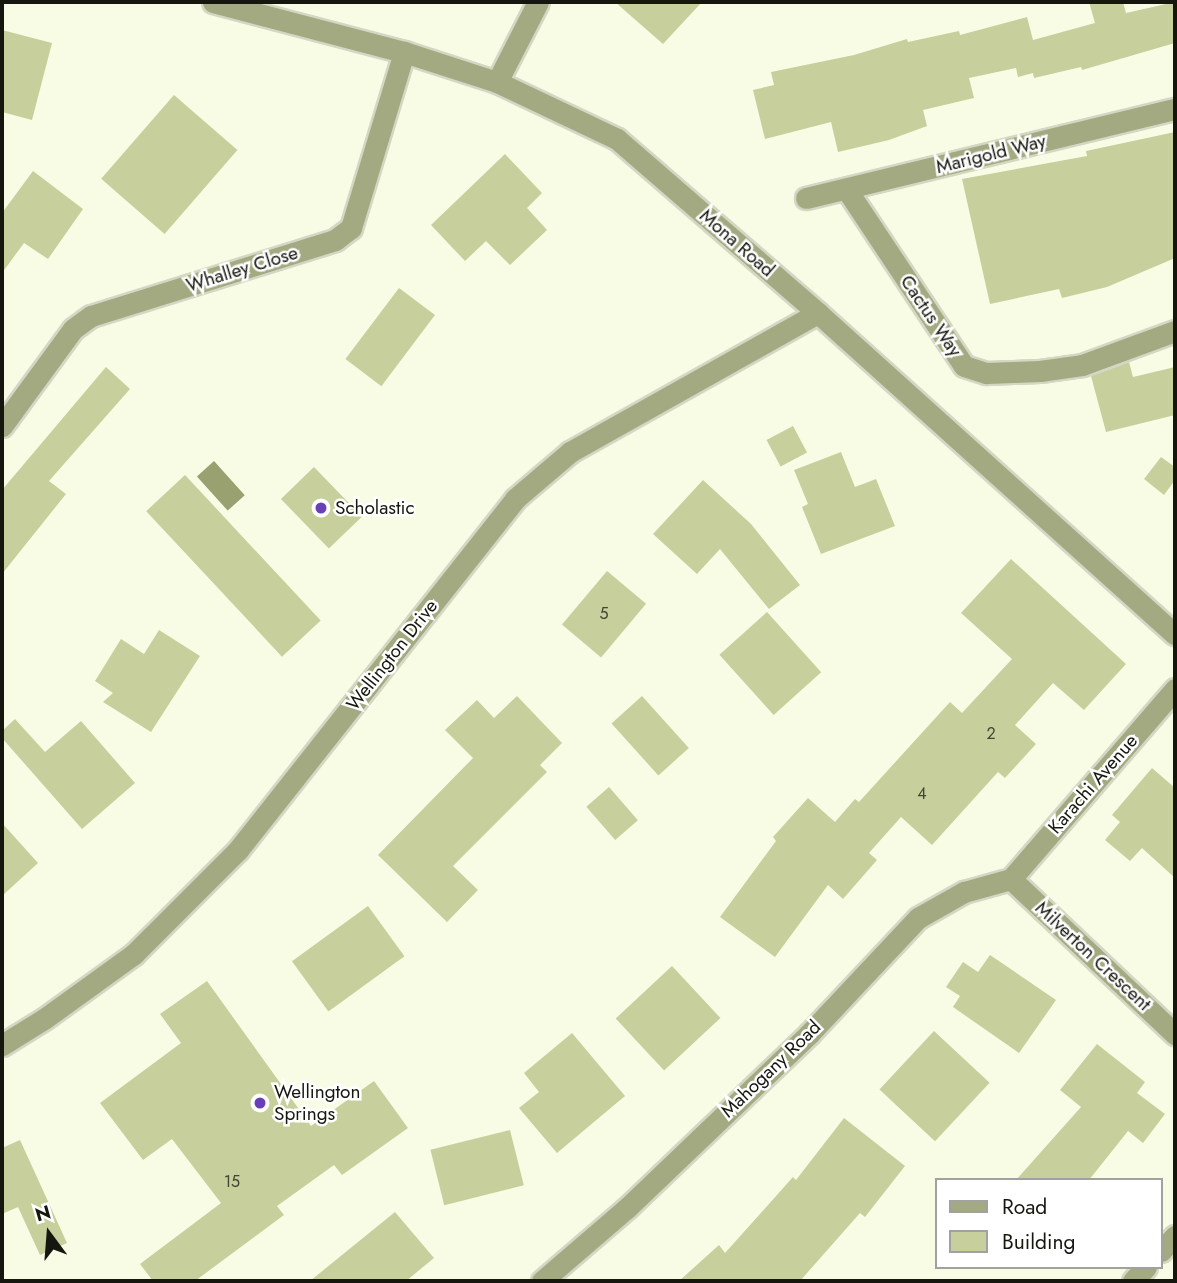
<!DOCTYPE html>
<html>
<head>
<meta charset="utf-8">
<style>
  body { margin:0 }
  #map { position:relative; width:1177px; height:1283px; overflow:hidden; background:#f8fce5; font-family:Jost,sans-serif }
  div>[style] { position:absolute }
  .water>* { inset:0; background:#99a170; transform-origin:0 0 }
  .building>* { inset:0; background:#c7cf9c; transform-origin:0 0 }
  .roads { filter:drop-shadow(2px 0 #d4d7c3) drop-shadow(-2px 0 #d4d7c3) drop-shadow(0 2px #d4d7c3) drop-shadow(0 -2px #d4d7c3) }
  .minor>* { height:21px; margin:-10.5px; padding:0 10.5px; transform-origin:10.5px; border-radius:10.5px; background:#a3a980 }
  .dots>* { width:19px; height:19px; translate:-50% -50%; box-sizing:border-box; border:4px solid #fff; border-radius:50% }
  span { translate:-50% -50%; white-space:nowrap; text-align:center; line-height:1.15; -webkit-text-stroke:5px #fff; paint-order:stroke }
  .number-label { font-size:16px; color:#424532 }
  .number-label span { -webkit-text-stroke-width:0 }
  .street-label { font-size:19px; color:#15170f }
  .poi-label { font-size:19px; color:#15170f }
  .left { translate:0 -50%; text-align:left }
  .frame { position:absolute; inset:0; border:4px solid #15170f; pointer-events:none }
  .legend { position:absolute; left:935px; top:1178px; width:228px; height:91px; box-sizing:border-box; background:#fff; border:2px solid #a1a29f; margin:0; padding:9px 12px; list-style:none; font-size:21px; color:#15170f }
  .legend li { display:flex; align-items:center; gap:14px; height:35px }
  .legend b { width:35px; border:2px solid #a1a29f }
  .north { position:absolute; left:14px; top:1199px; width:70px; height:70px; -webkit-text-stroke:5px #fff; paint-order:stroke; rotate:344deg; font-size:19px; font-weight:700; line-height:28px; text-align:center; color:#15170f }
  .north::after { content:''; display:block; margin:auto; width:24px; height:32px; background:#15170f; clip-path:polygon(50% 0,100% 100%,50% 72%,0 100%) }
</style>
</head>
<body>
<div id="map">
  <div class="water">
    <div style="left:214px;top:461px;width:46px;height:23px;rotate:48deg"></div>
  </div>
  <div class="building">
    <div style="clip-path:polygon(615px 2px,702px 2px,663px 44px)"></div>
    <div style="clip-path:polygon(1089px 2px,1123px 2px,1126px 13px,1175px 2px,1175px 43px,1082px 70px,1081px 67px,1034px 78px,1033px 73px,1018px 77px,1016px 68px,969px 78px,974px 98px,923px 110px,927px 126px,889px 140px,838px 152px,831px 122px,765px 139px,753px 90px,774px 85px,771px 72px,854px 55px,907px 39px,908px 42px,959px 31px,960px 35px,1027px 17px,1033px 40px,1095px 23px)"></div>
    <div style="clip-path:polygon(2px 30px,52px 43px,32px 120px,2px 112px)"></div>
    <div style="left:174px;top:95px;width:84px;height:111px;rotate:41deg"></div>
    <div style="clip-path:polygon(1175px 132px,1175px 258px,1107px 287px,1062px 298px,1059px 289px,990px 304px,962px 179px,1087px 156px,1086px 151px)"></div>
    <div style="clip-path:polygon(505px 154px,542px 193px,527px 208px,547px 230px,510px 265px,486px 241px,465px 261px,431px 225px)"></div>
    <div style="clip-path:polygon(33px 171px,83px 209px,48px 259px,24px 243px,2px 273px,2px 213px)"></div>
    <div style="left:399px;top:288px;width:45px;height:89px;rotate:37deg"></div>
    <div style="clip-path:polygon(1129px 362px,1133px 377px,1175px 367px,1175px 415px,1106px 432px,1091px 376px)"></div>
    <div style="clip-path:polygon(106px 367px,130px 389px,49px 481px,66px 494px,2px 574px,2px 490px)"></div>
    <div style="left:793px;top:426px;width:30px;height:30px;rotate:62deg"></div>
    <div style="clip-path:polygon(841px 452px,855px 487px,876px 479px,895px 526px,821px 554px,802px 507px,808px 504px,794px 470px)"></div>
    <div style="clip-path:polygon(1161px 457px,1175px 467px,1175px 480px,1164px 495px,1144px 479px)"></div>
    <div style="left:314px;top:467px;width:69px;height:46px;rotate:46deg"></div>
    <div style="left:185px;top:475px;width:199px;height:53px;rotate:47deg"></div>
    <div style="clip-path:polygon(703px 480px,751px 524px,800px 585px,769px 609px,720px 549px,697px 574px,653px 534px)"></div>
    <div style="clip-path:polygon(1011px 559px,1126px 664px,1084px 710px,1053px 683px,1015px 725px,1036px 744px,1005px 778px,998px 772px,932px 845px,901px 817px,869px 853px,877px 860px,843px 899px,828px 885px,775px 957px,720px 917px,776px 841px,773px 837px,808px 798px,835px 822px,855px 799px,859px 802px,950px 702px,962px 713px,1012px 659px,961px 613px)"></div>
    <div style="left:607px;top:571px;width:51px;height:70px;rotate:40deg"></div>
    <div style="left:767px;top:612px;width:81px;height:64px;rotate:48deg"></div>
    <div style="clip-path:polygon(159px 630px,200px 656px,151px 732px,103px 702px,113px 693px,95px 681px,121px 639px,144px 654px)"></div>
    <div style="clip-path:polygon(517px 696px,562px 743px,540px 765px,547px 772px,453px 866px,478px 890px,447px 922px,378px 855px,473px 758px,445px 730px,477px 700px,494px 718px)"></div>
    <div style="left:642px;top:696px;width:70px;height:41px;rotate:48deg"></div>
    <div style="clip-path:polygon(15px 719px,45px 752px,81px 721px,135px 783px,82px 829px,2px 738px,2px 731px)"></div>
    <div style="clip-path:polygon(1152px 768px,1175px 788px,1175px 878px,1142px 848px,1130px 861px,1105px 840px,1120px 822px,1112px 815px)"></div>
    <div style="left:609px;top:787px;width:44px;height:30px;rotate:49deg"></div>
    <div style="clip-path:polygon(2px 823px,38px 863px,2px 896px)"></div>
    <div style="left:368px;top:906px;width:62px;height:94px;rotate:54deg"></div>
    <div style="clip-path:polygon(990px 955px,1056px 1000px,1019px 1053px,953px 1007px,960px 996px,946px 987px,963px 962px,978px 972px)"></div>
    <div style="left:672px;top:966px;width:71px;height:77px;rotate:47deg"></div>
    <div style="clip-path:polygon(207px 981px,311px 1126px,374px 1081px,408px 1128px,342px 1175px,334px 1165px,277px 1206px,284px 1215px,195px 1281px,153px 1281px,140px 1264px,221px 1203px,172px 1139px,143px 1160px,100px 1103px,181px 1043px,160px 1014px)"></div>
    <div style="left:934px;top:1031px;width:76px;height:80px;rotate:43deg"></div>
    <div style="clip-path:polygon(572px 1033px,625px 1096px,557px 1153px,519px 1108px,539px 1092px,524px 1073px)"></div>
    <div style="clip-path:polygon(1097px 1044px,1145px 1082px,1137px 1093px,1165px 1114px,1143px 1143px,1128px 1131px,1089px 1180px,1016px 1180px,1081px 1107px,1060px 1090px)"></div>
    <div style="clip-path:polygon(844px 1118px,905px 1166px,865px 1217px,860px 1213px,800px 1281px,679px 1281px,719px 1245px,725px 1253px,793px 1177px,796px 1180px)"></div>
    <div style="left:510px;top:1130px;width:57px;height:82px;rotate:76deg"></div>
    <div style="clip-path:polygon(20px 1140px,67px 1243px,40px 1255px,18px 1207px,2px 1214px,2px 1148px)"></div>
    <div style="clip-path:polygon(395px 1212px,434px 1258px,406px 1281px,310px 1281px)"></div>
  </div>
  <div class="roads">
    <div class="minor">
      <div style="left:213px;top:2px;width:197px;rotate:14.7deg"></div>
      <div style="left:404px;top:52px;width:98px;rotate:17.9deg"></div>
      <div style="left:497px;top:82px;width:133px;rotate:25.4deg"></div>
      <div style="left:617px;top:139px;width:266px;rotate:40.9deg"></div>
      <div style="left:818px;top:313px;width:480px;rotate:42deg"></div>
      <div style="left:497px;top:82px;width:90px;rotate:-62.9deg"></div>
      <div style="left:847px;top:190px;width:211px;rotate:56.4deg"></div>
      <div style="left:964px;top:366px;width:23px;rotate:18deg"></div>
      <div style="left:986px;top:373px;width:54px;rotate:-2.1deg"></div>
      <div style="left:1040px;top:371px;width:42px;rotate:-8.1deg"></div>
      <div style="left:1082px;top:365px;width:99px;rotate:-20.1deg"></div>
      <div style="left:806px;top:198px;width:380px;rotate:-13.6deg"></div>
      <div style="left:2px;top:426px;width:120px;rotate:-53.8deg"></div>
      <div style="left:73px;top:329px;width:22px;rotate:-36deg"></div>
      <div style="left:91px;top:316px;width:256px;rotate:-17.3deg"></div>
      <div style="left:335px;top:240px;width:20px;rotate:-37deg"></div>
      <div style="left:351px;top:228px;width:184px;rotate:-73.2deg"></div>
      <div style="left:1011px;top:879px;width:251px;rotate:-49.2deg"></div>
      <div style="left:1011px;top:879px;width:226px;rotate:43.4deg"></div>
      <div style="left:2px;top:1045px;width:49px;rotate:-31.8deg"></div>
      <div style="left:44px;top:1019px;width:111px;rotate:-35.8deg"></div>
      <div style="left:134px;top:954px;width:147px;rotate:-45deg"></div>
      <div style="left:238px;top:850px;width:447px;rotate:-51.7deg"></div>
      <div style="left:515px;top:499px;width:72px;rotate:-40.5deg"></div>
      <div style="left:570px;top:452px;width:284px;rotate:-29.3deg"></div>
      <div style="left:1161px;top:1251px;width:21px;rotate:-47deg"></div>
      <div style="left:542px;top:1281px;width:112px;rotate:-40.7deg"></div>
      <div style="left:627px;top:1208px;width:252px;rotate:-43.7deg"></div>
      <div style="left:809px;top:1034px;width:159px;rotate:-46.8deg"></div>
      <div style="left:918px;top:918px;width:53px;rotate:-29.5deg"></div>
      <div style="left:964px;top:892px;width:49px;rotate:-15.5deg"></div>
      <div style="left:1133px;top:1281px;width:19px;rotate:-47deg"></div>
    </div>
  </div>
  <div class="dots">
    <div style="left:321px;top:508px;background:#6a40b8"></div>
    <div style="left:260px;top:1103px;background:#6a40b8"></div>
  </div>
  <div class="number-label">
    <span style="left:604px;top:614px">5</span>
    <span style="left:991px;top:734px">2</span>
    <span style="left:922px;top:794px">4</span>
    <span style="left:232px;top:1182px">15</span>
  </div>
  <div class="street-label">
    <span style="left:991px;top:154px;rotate:-14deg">Marigold Way</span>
    <span style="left:737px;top:243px;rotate:41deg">Mona Road</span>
    <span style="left:242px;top:269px;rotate:-17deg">Whalley Close</span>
    <span style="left:931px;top:316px;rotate:56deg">Cactus Way</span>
    <span style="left:392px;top:655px;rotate:-52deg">Wellington Drive</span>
    <span style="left:1093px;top:784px;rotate:-49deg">Karachi Avenue</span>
    <span style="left:1093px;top:956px;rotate:43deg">Milverton Crescent</span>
    <span style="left:771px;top:1069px;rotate:-44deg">Mahogany Road</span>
  </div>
  <div class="poi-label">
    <span class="left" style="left:335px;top:508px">Scholastic</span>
    <span class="left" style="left:274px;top:1103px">Wellington<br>Springs</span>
  </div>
  <div class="frame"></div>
  <ul class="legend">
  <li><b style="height:9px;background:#a3a980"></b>Road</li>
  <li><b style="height:19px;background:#c7cf9c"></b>Building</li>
  </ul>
  <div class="north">N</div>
</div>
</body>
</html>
